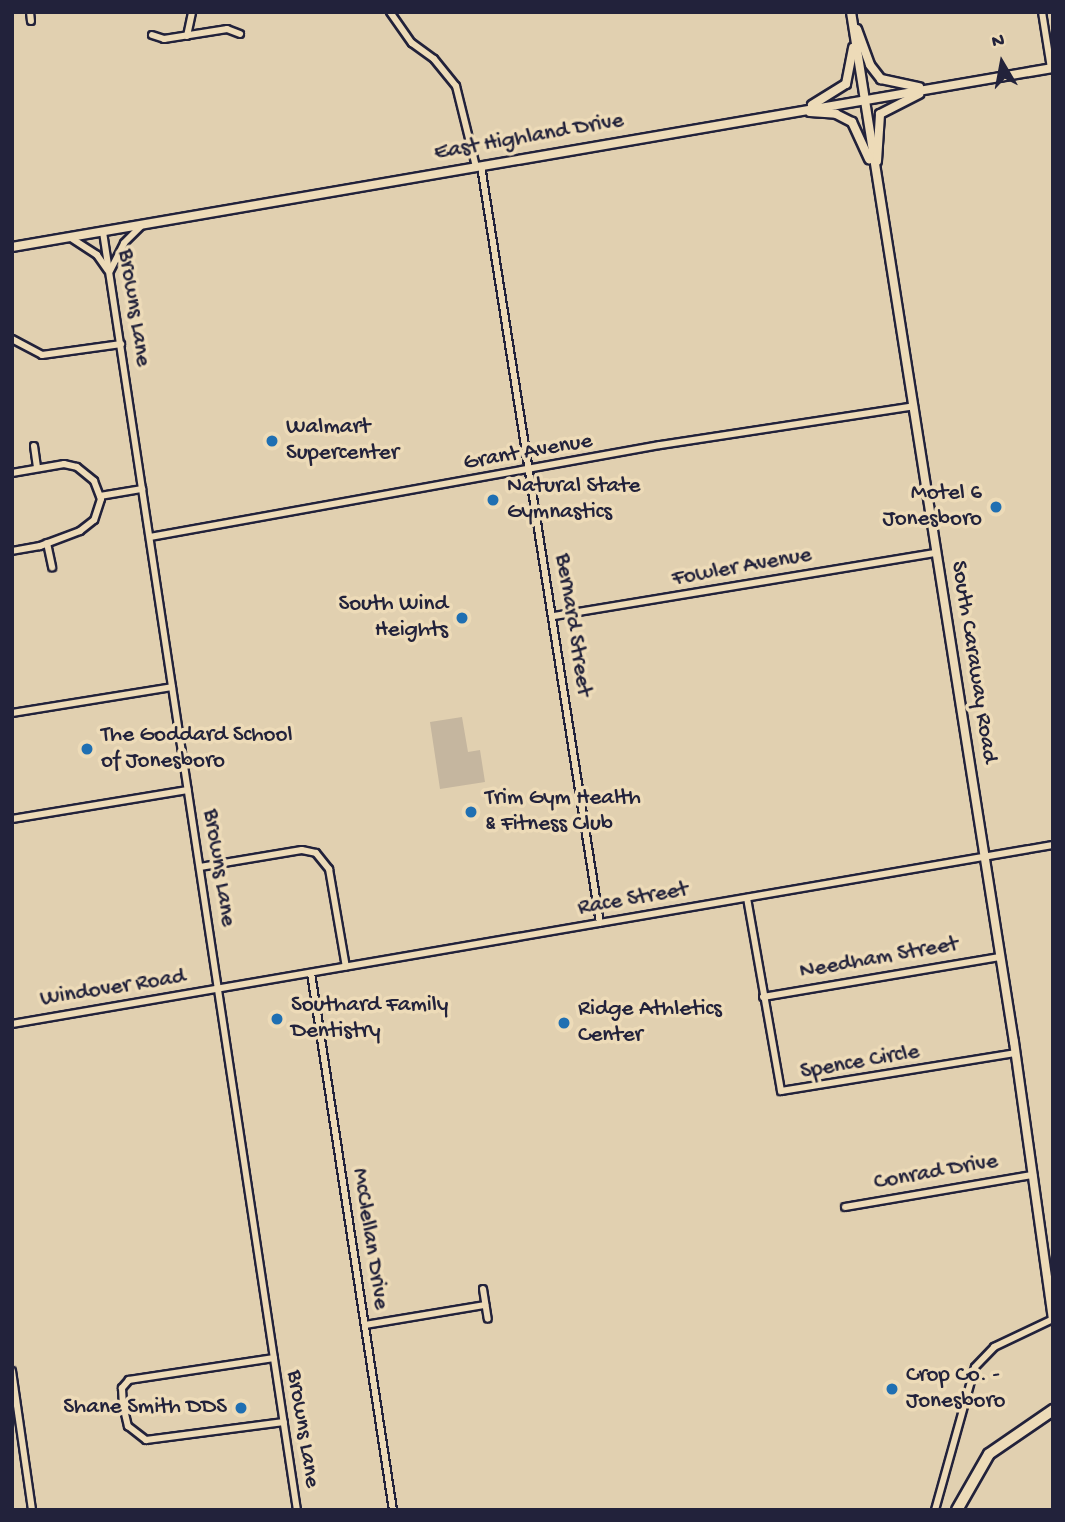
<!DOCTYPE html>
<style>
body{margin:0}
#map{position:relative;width:1065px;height:1522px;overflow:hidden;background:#e1d0b0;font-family:"Gochi Hand",sans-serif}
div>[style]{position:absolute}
.green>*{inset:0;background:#c5b69f}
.roads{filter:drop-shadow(2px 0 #22223b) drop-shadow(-2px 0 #22223b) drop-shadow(0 2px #22223b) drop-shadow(0 -2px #22223b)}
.minor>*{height:6px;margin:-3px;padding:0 3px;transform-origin:3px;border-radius:3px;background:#eddbb8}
.major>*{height:8px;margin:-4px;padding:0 4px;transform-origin:4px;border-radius:4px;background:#eddbb8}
.highway>*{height:10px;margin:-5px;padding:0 5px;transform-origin:5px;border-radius:5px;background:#eddbb8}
.dots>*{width:19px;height:19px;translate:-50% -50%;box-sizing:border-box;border:4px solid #eddbb8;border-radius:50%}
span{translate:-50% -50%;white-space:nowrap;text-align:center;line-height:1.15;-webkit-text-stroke:7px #eddbb8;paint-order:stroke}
.street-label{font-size:23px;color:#22223b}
.poi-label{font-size:23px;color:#22223b}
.left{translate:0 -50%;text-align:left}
.right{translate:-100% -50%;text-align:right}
.frame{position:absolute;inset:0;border:14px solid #22223b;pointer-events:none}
.north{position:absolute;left:967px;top:28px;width:70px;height:70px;-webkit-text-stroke:5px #eddbb8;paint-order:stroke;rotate:350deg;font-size:19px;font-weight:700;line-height:28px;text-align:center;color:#22223b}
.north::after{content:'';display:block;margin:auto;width:24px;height:32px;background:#22223b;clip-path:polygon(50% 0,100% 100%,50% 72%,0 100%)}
</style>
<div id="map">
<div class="green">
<i style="clip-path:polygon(462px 717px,468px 752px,480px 750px,485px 782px,440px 789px,430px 722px)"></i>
</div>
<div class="roads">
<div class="minor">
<i style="left:30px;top:12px;width:9px;rotate:84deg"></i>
<i style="left:390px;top:12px;width:38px;rotate:55deg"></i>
<i style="left:412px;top:43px;width:27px;rotate:36deg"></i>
<i style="left:434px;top:59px;width:35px;rotate:51deg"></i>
<i style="left:456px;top:86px;width:83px;rotate:76.1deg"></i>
<i style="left:1042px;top:12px;width:57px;rotate:80.9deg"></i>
<i style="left:152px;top:35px;width:13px;rotate:18deg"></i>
<i style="left:164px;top:39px;width:64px;rotate:-9deg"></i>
<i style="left:227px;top:29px;width:14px;rotate:21deg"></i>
<i style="left:187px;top:36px;width:25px;rotate:-78deg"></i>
<i style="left:481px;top:166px;width:766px;rotate:81.07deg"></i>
<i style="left:103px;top:232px;width:1293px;rotate:81.37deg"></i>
<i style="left:71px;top:238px;width:31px;rotate:33deg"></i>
<i style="left:97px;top:255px;width:19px;rotate:55deg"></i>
<i style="left:110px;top:271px;width:31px;rotate:-63deg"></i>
<i style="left:124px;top:243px;width:24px;rotate:-45deg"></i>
<i style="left:12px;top:339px;width:34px;rotate:28deg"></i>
<i style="left:42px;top:355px;width:80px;rotate:-7.9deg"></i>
<i style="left:34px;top:446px;width:22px;rotate:82deg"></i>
<i style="left:12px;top:473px;width:53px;rotate:-9.8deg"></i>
<i style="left:64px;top:464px;width:13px;rotate:13deg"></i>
<i style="left:77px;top:467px;width:22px;rotate:39deg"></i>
<i style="left:94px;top:481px;width:19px;rotate:69deg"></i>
<i style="left:101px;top:499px;width:22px;rotate:108deg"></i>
<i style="left:94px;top:520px;width:18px;rotate:142deg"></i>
<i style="left:80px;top:531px;width:43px;rotate:159.4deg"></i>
<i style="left:40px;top:546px;width:28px;rotate:170deg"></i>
<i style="left:100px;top:496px;width:43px;rotate:-9.5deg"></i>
<i style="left:150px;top:537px;width:518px;rotate:-10.23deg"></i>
<i style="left:660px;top:445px;width:257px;rotate:-8.7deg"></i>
<i style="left:47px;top:543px;width:25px;rotate:78deg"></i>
<i style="left:554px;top:616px;width:386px;rotate:-9.4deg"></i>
<i style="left:12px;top:713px;width:162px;rotate:-9.2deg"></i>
<i style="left:12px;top:819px;width:178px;rotate:-9.4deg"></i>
<i style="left:200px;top:867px;width:103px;rotate:-9.5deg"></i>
<i style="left:302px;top:850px;width:14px;rotate:12deg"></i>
<i style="left:316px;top:853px;width:21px;rotate:51deg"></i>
<i style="left:329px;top:869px;width:99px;rotate:80.2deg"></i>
<i style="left:747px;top:898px;width:196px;rotate:80deg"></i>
<i style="left:781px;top:1091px;width:237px;rotate:-9.2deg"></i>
<i style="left:311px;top:973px;width:543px;rotate:81.32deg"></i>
<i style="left:763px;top:997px;width:240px;rotate:-9.6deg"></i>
<i style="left:12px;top:1024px;width:1056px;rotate:-9.76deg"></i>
<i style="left:845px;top:1207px;width:191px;rotate:-9.7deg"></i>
<i style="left:483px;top:1289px;width:30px;rotate:81deg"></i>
<i style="left:365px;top:1325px;width:122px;rotate:-9.5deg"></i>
<i style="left:274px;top:1358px;width:147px;rotate:171.4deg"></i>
<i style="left:129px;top:1380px;width:11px;rotate:131deg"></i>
<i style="left:122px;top:1388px;width:17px;rotate:87deg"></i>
<i style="left:123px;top:1405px;width:22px;rotate:77deg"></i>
<i style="left:128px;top:1426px;width:23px;rotate:38deg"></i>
<i style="left:146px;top:1440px;width:139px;rotate:-7.4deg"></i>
<i style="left:12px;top:1371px;width:140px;rotate:81.8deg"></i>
<i style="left:935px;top:1510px;width:148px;rotate:-74.4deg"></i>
<i style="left:975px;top:1367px;width:28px;rotate:-46deg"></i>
<i style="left:994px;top:1347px;width:65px;rotate:-25.4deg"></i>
</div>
<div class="major">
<i style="left:851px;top:12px;width:1043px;rotate:81.01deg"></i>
<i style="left:1014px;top:1042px;width:279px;rotate:82deg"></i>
<i style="left:857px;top:29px;width:38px;rotate:70deg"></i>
<i style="left:870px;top:65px;width:18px;rotate:52deg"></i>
<i style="left:881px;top:79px;width:39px;rotate:12deg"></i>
<i style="left:812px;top:105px;width:40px;rotate:-32deg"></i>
<i style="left:846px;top:84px;width:37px;rotate:-79deg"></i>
<i style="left:810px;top:112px;width:26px;rotate:4deg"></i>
<i style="left:836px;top:114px;width:18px;rotate:27deg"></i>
<i style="left:852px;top:122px;width:41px;rotate:65.3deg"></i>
<i style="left:877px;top:161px;width:47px;rotate:-86.3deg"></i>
<i style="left:880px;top:114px;width:44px;rotate:-27.1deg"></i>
<i style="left:12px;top:247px;width:1056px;rotate:-9.76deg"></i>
</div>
<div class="highway">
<i style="left:957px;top:1510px;width:64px;rotate:-60.3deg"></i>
<i style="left:989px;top:1454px;width:78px;rotate:-34.5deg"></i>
</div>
</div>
<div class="dots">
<i style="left:272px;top:441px;background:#1f6fb2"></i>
<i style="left:493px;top:500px;background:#1f6fb2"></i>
<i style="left:996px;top:507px;background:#1f6fb2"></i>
<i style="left:462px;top:618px;background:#1f6fb2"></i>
<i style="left:87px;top:749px;background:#1f6fb2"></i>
<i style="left:471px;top:812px;background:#1f6fb2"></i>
<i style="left:277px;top:1019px;background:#1f6fb2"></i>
<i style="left:564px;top:1023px;background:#1f6fb2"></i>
<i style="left:892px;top:1389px;background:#1f6fb2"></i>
<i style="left:241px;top:1408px;background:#1f6fb2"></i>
</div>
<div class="street-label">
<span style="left:529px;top:138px;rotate:-10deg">East Highland Drive</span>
<span style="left:133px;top:308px;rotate:81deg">Browns Lane</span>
<span style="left:528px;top:453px;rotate:-10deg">Grant Avenue</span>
<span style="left:742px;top:568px;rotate:-10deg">Fowler Avenue</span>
<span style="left:572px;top:625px;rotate:81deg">Bernard Street</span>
<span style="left:973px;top:662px;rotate:81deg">South Caraway Road</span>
<span style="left:218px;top:868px;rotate:81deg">Browns Lane</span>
<span style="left:633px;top:900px;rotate:-10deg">Race Street</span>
<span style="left:879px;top:959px;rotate:-10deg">Needham Street</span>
<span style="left:113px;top:989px;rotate:-9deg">Windover Road</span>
<span style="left:860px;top:1063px;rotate:-10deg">Spence Circle</span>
<span style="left:936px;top:1173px;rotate:-10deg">Conrad Drive</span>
<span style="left:369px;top:1239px;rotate:81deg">McClellan Drive</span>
<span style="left:302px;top:1429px;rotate:81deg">Browns Lane</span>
</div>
<div class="poi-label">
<span class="left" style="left:286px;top:441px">Walmart<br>Supercenter</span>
<span class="left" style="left:507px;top:500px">Natural State<br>Gymnastics</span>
<span class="right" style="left:982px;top:507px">Motel 6<br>Jonesboro</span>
<span class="right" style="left:448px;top:618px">South Wind<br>Heights</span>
<span class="left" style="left:101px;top:749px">The Goddard School<br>of Jonesboro</span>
<span class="left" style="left:485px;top:812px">Trim Gym Health<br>&amp; Fitness Club</span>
<span class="left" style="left:291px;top:1019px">Southard Family<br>Dentistry</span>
<span class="left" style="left:578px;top:1023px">Ridge Athletics<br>Center</span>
<span class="left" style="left:906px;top:1389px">Crop Co. -<br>Jonesboro</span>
<span class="right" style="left:227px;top:1408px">Shane Smith DDS</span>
</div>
<div class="frame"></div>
<div class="north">N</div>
</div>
